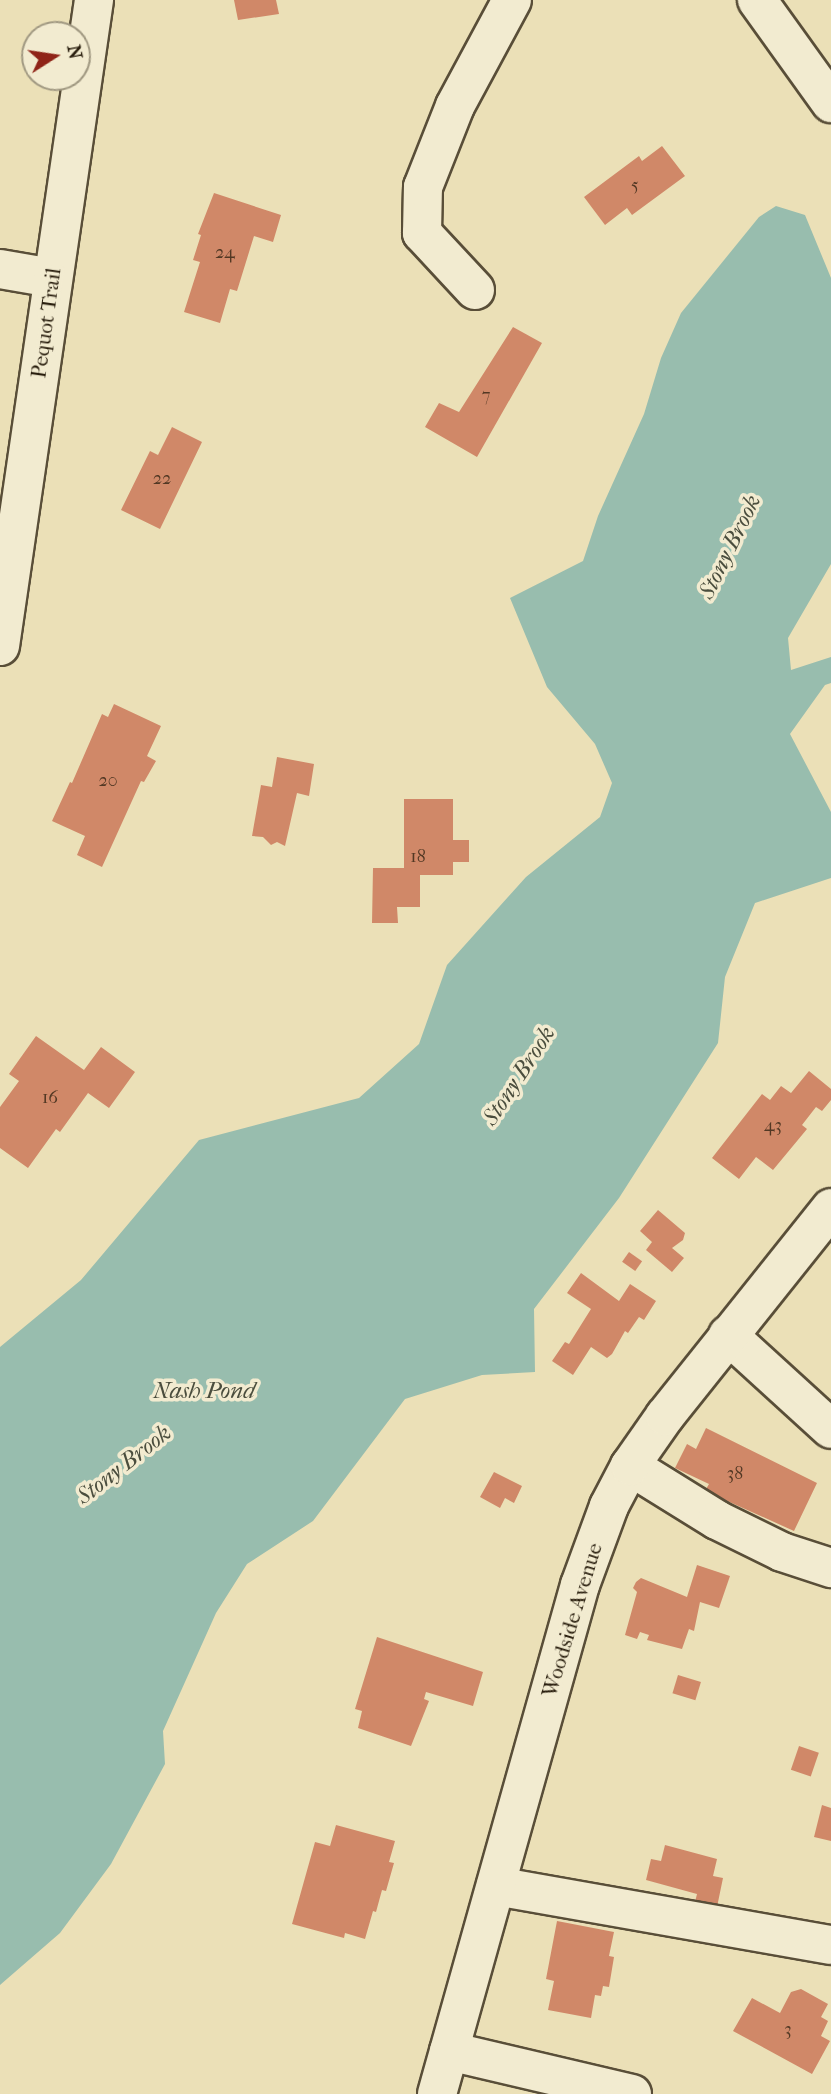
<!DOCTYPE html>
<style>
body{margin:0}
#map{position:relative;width:831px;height:2094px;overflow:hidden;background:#ebe0b7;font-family:"IM FELL French Canon",serif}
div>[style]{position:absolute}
.water>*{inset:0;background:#98bdae}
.building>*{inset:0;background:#d08868;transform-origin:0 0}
.roads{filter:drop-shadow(2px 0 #594e38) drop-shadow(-2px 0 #594e38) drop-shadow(0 2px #594e38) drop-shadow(0 -2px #594e38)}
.minor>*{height:38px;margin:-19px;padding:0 19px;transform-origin:19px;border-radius:19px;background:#f2ebd0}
span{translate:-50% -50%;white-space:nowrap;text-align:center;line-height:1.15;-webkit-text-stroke:7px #f2ebd0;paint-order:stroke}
.number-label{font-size:18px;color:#523824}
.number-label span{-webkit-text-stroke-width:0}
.street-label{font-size:21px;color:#281d0d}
.water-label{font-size:23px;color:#4a4d3d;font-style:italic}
.north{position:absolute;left:21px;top:21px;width:70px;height:70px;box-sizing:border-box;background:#f2ebd0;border:2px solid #a19982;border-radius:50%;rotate:78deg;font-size:19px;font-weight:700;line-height:28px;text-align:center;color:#281d0d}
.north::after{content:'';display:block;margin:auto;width:24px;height:32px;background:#8f2418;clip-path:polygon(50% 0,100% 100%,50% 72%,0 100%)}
</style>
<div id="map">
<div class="water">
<i style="clip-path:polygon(776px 206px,805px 215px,831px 278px,831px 564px,788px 638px,791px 670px,831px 657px,831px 683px,825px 685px,790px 734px,831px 812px,831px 878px,755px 903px,725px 977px,718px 1043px,619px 1198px,534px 1309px,535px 1372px,482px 1375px,405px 1399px,313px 1521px,247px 1564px,216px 1613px,163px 1731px,165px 1764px,111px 1864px,60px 1933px,0 1985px,0 1347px,81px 1280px,199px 1140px,359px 1098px,419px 1044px,447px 965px,526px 877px,600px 817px,612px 783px,595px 744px,547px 687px,510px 598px,583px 561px,598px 516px,644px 414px,661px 358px,681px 313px,759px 217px)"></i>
</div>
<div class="building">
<i style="clip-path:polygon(234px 0,276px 0,279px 14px,238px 20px)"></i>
<i style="clip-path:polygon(662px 146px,685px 176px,632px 215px,627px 208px,605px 225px,584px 197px,639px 156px,642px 161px)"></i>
<i style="clip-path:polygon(214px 193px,281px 215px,273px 242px,254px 236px,237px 291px,230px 289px,220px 323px,184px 312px,200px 262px,193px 260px,201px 235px,198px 234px)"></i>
<i style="clip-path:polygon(513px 327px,542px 343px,477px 457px,425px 427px,439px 403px,459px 412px)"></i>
<i style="clip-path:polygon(172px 427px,202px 442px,160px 529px,121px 510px,150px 451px,158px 455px)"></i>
<i style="clip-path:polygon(114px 704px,161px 726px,147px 756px,156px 761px,144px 782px,141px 781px,102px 867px,77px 855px,85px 836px,52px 821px,70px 782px,72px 783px,102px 714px,108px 717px)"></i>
<i style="clip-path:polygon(277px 757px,314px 764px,309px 796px,297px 793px,285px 846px,277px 842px,271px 845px,263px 837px,252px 836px,261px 785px,272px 787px)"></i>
<i style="clip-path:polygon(404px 799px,453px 799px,453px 840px,469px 840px,469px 862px,453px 862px,453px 875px,420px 875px,420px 907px,397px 907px,398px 923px,372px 923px,373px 868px,404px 868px)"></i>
<i style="clip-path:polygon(36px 1036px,84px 1070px,101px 1047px,135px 1072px,109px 1108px,88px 1093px,60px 1132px,56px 1129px,28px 1168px,0 1148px,0 1107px,19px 1081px,9px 1074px)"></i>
<i style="clip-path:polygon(809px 1071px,831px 1089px,831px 1100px,822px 1111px,816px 1107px,802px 1125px,807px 1129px,773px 1170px,756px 1157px,739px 1179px,712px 1158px,762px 1094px,770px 1100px,781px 1086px,791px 1093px)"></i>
<i style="clip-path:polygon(658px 1210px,685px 1233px,683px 1240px,672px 1248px,684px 1258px,672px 1272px,646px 1250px,652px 1242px,640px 1231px)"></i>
<i style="left:629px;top:1252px;width:16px;height:12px;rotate:35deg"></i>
<i style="clip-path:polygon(581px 1273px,619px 1301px,630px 1284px,656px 1301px,644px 1320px,639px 1317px,628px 1333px,625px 1331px,612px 1354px,607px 1358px,591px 1347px,573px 1375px,552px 1361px,565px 1342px,569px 1344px,591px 1309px,567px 1293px)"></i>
<i style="clip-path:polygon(706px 1428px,817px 1483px,794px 1531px,705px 1491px,709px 1484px,675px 1468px,687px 1444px,696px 1449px)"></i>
<i style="clip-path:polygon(494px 1472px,522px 1486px,514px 1503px,505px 1498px,500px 1508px,480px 1497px)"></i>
<i style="clip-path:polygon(697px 1565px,730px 1576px,719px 1608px,700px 1602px,694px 1631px,689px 1629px,682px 1649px,647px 1640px,649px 1635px,640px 1632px,637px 1639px,625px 1635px,637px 1592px,633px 1588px,636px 1582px,641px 1578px,687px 1597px)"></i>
<i style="clip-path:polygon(377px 1637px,483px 1672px,473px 1706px,426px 1692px,424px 1699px,429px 1701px,411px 1746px,358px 1728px,362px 1711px,355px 1709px)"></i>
<i style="left:678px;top:1675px;width:24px;height:19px;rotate:17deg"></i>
<i style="left:799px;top:1746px;width:21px;height:25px;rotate:19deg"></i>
<i style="clip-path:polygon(822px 1805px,831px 1808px,831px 1841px,814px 1837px)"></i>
<i style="clip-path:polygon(336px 1825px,395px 1841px,389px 1862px,394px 1863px,386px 1891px,382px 1890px,376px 1912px,373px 1911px,365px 1939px,345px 1933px,344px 1938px,292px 1924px,315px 1842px,330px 1846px)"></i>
<i style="clip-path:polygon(665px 1845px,717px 1859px,713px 1876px,723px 1878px,717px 1907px,695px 1902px,697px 1894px,646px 1880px,651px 1859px,661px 1861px)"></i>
<i style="clip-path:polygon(557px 1921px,614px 1932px,609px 1956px,614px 1957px,609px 1987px,603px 1986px,601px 1996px,595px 1995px,591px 2018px,548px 2010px,554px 1981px,546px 1979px)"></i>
<i style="clip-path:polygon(801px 1989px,828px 2004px,821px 2017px,828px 2021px,821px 2036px,830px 2041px,812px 2074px,733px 2031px,752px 1998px,780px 2013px,791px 1992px)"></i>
</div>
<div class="roads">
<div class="minor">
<i style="left:757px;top:0;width:127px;rotate:54.3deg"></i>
<i style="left:0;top:269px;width:53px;rotate:9.8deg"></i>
<i style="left:475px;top:290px;width:78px;rotate:-132.9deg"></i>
<i style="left:422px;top:233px;width:46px;rotate:-88.8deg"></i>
<i style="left:423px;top:187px;width:87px;rotate:-68.4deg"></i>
<i style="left:455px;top:106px;width:120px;rotate:-61.7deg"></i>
<i style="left:0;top:646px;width:653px;rotate:-81.72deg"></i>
<i style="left:728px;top:1335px;width:139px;rotate:42.4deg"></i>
<i style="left:630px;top:1466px;width:102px;rotate:31.8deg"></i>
<i style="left:717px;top:1520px;width:72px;rotate:26.2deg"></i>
<i style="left:782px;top:1552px;width:52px;rotate:18.1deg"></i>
<i style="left:496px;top:1886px;width:340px;rotate:10deg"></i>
<i style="left:449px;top:2051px;width:188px;rotate:13.2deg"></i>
<i style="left:437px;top:2094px;width:529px;rotate:-74.31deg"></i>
<i style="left:580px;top:1585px;width:84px;rotate:-69.8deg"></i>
<i style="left:609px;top:1506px;width:45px;rotate:-62.3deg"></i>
<i style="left:630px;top:1466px;width:61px;rotate:-55deg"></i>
<i style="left:665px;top:1416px;width:266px;rotate:-51.4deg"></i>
</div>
</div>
<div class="number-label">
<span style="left:635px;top:186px">5</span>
<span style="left:225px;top:253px">24</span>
<span style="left:486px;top:396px">7</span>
<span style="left:162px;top:479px">22</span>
<span style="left:108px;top:781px">20</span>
<span style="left:418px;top:857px">18</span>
<span style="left:50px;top:1098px">16</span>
<span style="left:773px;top:1126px">43</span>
<span style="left:735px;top:1474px">38</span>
<span style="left:788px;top:2030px">3</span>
</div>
<div class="street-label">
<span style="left:46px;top:323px;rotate:-82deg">Pequot Trail</span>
<span style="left:572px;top:1620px;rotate:-73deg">Woodside Avenue</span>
</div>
<div class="water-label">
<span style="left:730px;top:547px;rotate:-64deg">Stony Brook</span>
<span style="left:519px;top:1076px;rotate:-57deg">Stony Brook</span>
<span style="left:204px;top:1391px">Nash Pond</span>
<span style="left:124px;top:1465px;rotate:-38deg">Stony Brook</span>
</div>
<div class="north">N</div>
</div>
